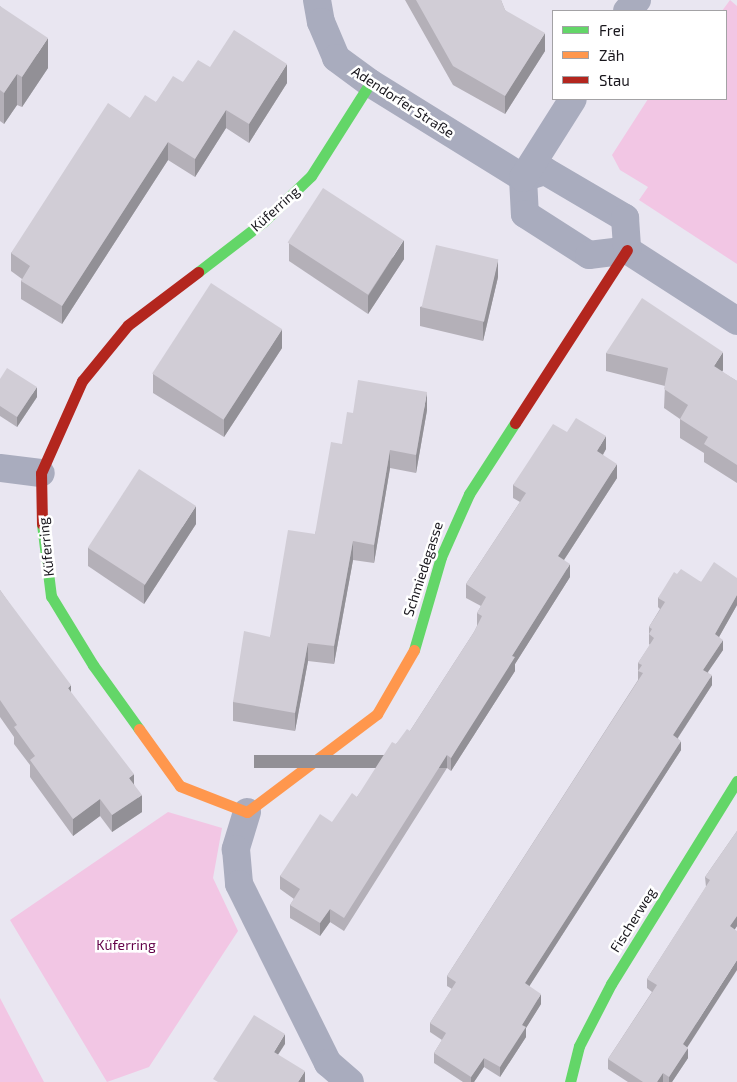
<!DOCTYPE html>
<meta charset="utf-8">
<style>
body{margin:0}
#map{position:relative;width:737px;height:1082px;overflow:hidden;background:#e9e6f1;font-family:"Exo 2",sans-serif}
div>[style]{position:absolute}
.green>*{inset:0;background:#f2c6e4}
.street>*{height:28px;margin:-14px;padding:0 14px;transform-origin:14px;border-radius:14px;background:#a9acbe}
.fast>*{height:11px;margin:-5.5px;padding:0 5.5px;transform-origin:5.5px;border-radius:5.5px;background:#63d668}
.slow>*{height:11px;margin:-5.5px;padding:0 5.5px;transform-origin:5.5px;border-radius:5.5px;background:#ff974d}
.jam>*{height:11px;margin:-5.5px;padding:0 5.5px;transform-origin:5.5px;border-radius:5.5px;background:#b3261e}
.wall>*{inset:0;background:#b4b0b8}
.shaded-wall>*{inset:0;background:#929096;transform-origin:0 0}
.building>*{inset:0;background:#d1cdd6;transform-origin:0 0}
span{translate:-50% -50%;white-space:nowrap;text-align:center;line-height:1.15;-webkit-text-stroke:5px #fff;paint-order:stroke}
.street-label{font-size:14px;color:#19171d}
.park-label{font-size:14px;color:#620048}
.legend{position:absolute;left:552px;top:10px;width:175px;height:90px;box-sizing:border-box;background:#fff;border:1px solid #a3a2a5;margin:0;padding:6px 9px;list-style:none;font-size:15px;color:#19171d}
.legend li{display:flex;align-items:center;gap:10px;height:25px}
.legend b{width:25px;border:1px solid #a3a2a5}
</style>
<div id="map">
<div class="green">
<i style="clip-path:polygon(730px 0,737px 6px,737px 264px,639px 200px,648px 187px,620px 170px,612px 155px,648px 99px,726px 99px,726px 11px,722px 11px)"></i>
<i style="clip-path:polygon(168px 812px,222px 828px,213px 878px,238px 931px,149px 1067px,107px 1082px,10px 920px)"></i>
<i style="clip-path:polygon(0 998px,44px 1082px,0 1082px)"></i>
</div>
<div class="street">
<i style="left:317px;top:0;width:22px;rotate:80deg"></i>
<i style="left:321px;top:22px;width:39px;rotate:67deg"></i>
<i style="left:336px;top:58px;width:42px;rotate:36.3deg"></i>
<i style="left:370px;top:83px;width:180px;rotate:31.8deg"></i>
<i style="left:627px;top:11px;width:15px;rotate:-48deg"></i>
<i style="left:523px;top:178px;width:36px;rotate:87deg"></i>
<i style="left:525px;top:214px;width:76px;rotate:32.6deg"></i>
<i style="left:589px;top:255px;width:38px;rotate:-7deg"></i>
<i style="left:627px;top:250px;width:131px;rotate:32.8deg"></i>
<i style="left:523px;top:178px;width:23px;rotate:-18deg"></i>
<i style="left:545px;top:171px;width:93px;rotate:30.4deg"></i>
<i style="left:625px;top:218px;width:32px;rotate:86deg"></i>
<i style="left:523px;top:178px;width:93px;rotate:-57.7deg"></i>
<i style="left:0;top:468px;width:41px;rotate:7deg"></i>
<i style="left:247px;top:812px;width:39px;rotate:107deg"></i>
<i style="left:236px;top:849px;width:35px;rotate:85deg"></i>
<i style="left:239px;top:884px;width:200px;rotate:63.6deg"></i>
<i style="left:328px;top:1063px;width:29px;rotate:41deg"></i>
</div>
<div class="fast">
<i style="left:198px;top:272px;width:82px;rotate:-37.6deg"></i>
<i style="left:263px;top:222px;width:66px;rotate:-43.8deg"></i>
<i style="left:311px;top:176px;width:110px;rotate:-57.6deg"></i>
<i style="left:42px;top:524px;width:73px;rotate:82.9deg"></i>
<i style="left:51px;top:596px;width:81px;rotate:58.7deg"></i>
<i style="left:93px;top:665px;width:79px;rotate:54.3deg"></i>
<i style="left:414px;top:650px;width:97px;rotate:-73.8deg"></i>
<i style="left:441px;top:557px;width:69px;rotate:-66deg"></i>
<i style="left:469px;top:494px;width:85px;rotate:-57.1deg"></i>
<i style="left:570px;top:1082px;width:37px;rotate:-76deg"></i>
<i style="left:579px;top:1046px;width:70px;rotate:-62.7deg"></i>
<i style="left:611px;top:984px;width:239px;rotate:-58.2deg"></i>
</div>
<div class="slow">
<i style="left:139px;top:729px;width:70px;rotate:54.3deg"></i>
<i style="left:180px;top:786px;width:72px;rotate:21.2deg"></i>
<i style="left:247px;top:812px;width:163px;rotate:-37deg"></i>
<i style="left:377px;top:714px;width:74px;rotate:-60deg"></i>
</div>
<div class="jam">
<i style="left:515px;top:423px;width:206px;rotate:-57.1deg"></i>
<i style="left:42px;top:524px;width:51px;rotate:-91.1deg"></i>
<i style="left:41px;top:473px;width:101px;rotate:-66deg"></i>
<i style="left:82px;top:381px;width:72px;rotate:-50.6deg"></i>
<i style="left:128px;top:325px;width:88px;rotate:-37.1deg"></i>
</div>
<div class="wall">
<i style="clip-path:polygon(405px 0,501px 0,505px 10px,545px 51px,505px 114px,453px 85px)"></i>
<i style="clip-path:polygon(0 6px,48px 68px,22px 107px,17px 105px,4px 124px,0 121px)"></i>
<i style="clip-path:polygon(210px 67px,287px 83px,249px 143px,226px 128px,195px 177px,168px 160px,62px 324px,21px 299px,21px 281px,22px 279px,11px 271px,11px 253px,130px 118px,156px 102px,183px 82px)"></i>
<i style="clip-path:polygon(289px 243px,404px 259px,368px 314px,289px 261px)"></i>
<i style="clip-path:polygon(498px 277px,483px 341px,420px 326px,420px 307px)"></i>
<i style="clip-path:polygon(282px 348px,224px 437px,153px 393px,153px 374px)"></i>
<i style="clip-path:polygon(606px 353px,723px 370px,722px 372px,737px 381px,737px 483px,704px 462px,704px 453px,680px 438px,680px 419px,664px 408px,665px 386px,606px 371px)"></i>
<i style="clip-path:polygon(0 379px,37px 397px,17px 427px,0 416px)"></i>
<i style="clip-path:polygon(427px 410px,416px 473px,390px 468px,374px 563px,353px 560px,334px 664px,308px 661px,295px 731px,233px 721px,233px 702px,270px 637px,315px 534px,353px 413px)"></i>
<i style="clip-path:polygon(567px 432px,606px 449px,603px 455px,617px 478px,564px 560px,570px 577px,515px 664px,515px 671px,451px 771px,447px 768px,344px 931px,330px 922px,320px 936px,290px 918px,290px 905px,294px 899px,280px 889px,280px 876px,357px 797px,396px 744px,410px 731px,474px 632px,477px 626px,477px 613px,481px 606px,466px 598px,466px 584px,520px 502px,513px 498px,513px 485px)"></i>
<i style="clip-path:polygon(196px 524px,144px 604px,88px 566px,88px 548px)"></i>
<i style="clip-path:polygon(677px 574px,701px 582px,737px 578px,737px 605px,719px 637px,723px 650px,708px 672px,712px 685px,678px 738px,681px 750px,529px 986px,541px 1004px,526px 1028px,526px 1037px,500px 1077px,484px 1067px,474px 1082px,463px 1082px,434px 1063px,434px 1053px,442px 1040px,430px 1032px,430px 1023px,452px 989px,447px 986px,447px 976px,638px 680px,638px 663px,650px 645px,649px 644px,649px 627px,660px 609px,658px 607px,658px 598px)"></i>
<i style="clip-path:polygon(0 590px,134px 784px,142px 812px,112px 832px,100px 816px,73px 836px,30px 777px,30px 765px,14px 744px,14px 737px,0 717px)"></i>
<i style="clip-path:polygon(737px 831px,737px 926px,735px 929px,687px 1047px,688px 1058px,672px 1082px,628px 1082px,608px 1069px,608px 1059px,652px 992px,647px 988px,647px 979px,706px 887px,705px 877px)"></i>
</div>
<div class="shaded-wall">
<i style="clip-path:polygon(545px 33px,545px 51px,505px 114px,505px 96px)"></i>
<i style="clip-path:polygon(48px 38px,48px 68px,22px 107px,22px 77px)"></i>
<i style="clip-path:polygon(287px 64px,287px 83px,249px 143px,249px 124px)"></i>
<i style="clip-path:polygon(17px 74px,17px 105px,4px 124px,4px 93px)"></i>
<i style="clip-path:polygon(226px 110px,226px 128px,195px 177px,195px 159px)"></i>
<i style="clip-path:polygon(168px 142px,168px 160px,62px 324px,62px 306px)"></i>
<i style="clip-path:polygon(404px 240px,404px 259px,368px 314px,368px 296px)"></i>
<i style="clip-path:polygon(498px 259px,498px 277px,483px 341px,483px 323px)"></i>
<i style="clip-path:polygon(282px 329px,282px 348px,224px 437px,224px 419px)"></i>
<i style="clip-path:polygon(723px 352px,723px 370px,714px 385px,714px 366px)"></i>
<i style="clip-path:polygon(37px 387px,37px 397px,17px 427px,17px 417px)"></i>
<i style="clip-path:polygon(427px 392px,427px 410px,416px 473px,416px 455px)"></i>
<i style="clip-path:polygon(606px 436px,606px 449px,597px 464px,597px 451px)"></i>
<i style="clip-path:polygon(390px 450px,390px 468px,374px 563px,374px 545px)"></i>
<i style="clip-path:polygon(617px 464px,617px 478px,558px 569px,558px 556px)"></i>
<i style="clip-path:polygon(196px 506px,196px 524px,144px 604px,144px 586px)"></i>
<i style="clip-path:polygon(353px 541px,353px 560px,334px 664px,334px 646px)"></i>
<i style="clip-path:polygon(570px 564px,570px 577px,515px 664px,515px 671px,451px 771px,451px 758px,512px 656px)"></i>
<i style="clip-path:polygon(737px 595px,737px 605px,715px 644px,715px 634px)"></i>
<i style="clip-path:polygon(723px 640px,723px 650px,703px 679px,703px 670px)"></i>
<i style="clip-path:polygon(308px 643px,308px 661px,295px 731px,295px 713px)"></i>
<i style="clip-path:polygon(712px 675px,712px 685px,673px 745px,673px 735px)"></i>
<i style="clip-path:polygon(71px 685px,71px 702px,68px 688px)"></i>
<i style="clip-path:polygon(681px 741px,681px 750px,525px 993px,525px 983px)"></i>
<i style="left:447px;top:755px;width:13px;height:193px;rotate:90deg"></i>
<i style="clip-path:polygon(134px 774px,134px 791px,129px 778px)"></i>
<i style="clip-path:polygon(142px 795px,142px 812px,112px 832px,112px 815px)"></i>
<i style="clip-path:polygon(100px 799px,100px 816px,73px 836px,73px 819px)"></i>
<i style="clip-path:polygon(330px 909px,330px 922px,320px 936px,320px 923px)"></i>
<i style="clip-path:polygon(737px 916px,737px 926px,730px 936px,730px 926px)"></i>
<i style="clip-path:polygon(737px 960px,737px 970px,683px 1054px,683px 1044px)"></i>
<i style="clip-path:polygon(541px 994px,541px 1004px,526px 1028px,526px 1037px,500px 1077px,500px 1067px,522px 1025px)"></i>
<i style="clip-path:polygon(285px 1034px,285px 1044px,274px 1061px,274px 1052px)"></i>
<i style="clip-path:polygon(688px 1048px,688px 1058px,672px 1082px,669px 1082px,669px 1077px)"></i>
<i style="clip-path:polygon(484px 1058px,484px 1067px,474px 1082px,471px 1082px,471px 1077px)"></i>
<i style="clip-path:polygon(305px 1071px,305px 1082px,298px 1082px)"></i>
<i style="clip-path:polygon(663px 1073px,663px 1082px,657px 1082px)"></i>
</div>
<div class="building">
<i style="clip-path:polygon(416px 0,501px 0,505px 10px,545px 33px,505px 96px,453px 66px)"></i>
<i style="clip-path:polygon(0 6px,48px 38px,22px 77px,17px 74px,4px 93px,0 90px)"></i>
<i style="clip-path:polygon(234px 30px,287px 64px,249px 124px,226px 110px,195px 159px,168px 142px,62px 306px,21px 281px,30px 266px,11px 253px,108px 103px,130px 118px,145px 95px,156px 102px,173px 76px,183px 82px,198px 60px,210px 67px)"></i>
<i style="left:323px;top:188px;width:96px;height:65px;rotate:33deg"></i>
<i style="left:436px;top:245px;width:64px;height:64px;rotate:13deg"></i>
<i style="left:211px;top:283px;width:85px;height:108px;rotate:33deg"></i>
<i style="clip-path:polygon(642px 298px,723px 352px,714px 366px,737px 381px,737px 465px,704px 444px,708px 437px,680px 419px,688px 405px,664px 389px,668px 368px,606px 353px)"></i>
<i style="clip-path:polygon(7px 368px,37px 387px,17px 417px,0 406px,0 379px)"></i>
<i style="clip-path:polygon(358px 380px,427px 392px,416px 455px,390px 450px,374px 545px,353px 541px,334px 646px,308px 643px,295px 713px,233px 702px,244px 631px,270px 637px,288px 530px,315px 534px,331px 442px,342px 444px,347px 412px,353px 413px)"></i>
<i style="clip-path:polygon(576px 418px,606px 436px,597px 451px,617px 464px,558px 556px,570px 564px,512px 656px,515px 657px,451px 758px,447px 755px,344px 918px,330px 909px,320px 923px,290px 905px,300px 889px,280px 876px,320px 814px,332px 822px,352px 793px,357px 797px,392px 742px,396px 744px,407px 729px,410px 731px,474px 632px,482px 616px,477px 613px,486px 597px,466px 584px,526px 493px,513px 485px,553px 424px,567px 432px)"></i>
<i style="left:139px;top:469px;width:68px;height:94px;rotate:33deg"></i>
<i style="clip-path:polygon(714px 562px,737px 578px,737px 595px,715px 634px,723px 640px,703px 670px,712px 675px,673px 735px,681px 741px,525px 983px,541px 994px,522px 1025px,526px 1027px,500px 1067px,484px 1058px,471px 1077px,434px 1053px,446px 1033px,430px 1023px,456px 982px,447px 976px,643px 673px,638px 671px,642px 665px,638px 663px,654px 638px,649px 634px,652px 629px,649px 627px,665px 602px,658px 598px,674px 572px,677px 574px,681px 569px,701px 582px)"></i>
<i style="clip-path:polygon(0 590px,71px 685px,68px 688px,134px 774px,129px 778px,142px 795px,112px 815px,100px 799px,73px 819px,30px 760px,35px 756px,14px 727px,17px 725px,0 700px)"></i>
<i style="clip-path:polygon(737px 831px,737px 916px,730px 926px,737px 931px,737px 960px,683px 1044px,688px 1048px,669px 1077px,663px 1073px,657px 1082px,643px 1082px,608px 1059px,657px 985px,647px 979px,710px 880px,705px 877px)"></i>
<i style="clip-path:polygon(254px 1015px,285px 1034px,274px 1052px,305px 1071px,298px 1082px,218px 1082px,213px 1079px)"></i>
</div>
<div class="street-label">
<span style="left:403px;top:102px;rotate:33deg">Adendorfer Straße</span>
<span style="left:275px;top:209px;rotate:-42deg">Küferring</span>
<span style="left:46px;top:547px;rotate:-96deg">Küferring</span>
<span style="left:423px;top:569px;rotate:-72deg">Schmiedegasse</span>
<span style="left:633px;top:920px;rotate:-58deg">Fischerweg</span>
</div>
<div class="park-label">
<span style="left:126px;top:945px">Küferring</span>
</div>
<ul class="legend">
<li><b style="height:6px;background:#63d668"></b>Frei</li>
<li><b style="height:6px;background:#ff974d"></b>Zäh</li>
<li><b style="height:6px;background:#b3261e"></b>Stau</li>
</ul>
</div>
